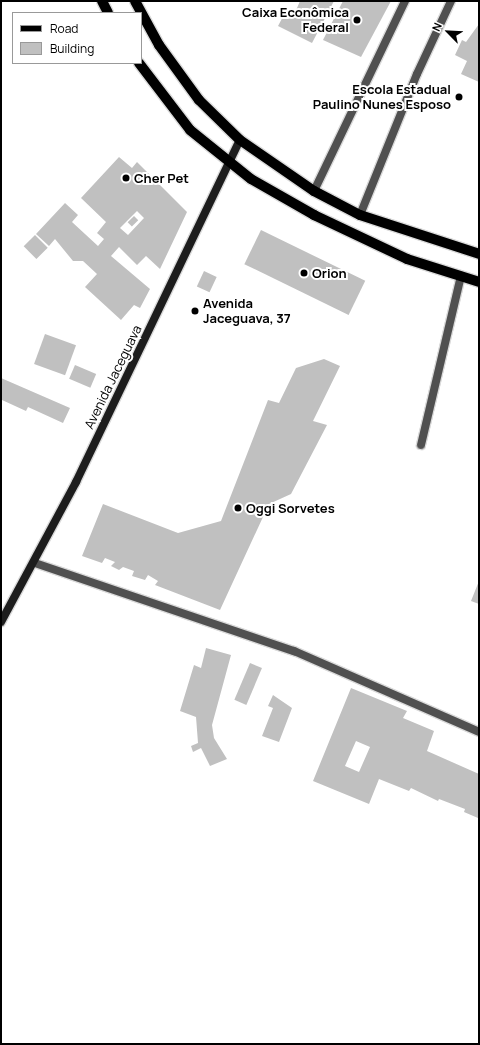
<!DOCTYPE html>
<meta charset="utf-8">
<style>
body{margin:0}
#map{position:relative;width:480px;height:1045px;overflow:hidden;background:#fff;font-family:Manrope,sans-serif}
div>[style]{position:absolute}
.building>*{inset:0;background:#c0c0c0;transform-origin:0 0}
.roads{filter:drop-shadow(1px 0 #dbdbdb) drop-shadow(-1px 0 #dbdbdb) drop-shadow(0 1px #dbdbdb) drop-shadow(0 -1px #dbdbdb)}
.service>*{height:8px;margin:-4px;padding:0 4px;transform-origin:4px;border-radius:4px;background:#505050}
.minor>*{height:8px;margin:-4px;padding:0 4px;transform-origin:4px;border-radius:4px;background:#505050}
.secondary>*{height:8px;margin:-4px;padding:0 4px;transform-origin:4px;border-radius:4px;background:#1d1d1d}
.primary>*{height:10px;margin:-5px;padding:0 5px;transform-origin:5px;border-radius:5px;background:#000}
.dots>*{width:11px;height:11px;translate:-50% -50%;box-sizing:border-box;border:2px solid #fff;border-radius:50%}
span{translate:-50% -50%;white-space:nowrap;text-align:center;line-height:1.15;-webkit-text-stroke:4px #fff;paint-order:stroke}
.poi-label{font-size:13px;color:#000;font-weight:700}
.right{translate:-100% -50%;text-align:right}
.left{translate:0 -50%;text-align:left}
.street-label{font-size:13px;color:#000}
.frame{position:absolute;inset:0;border:2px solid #000;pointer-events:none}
.legend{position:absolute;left:12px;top:12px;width:130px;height:52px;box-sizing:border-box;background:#fff;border:1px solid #999;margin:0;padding:5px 7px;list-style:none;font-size:12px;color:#000}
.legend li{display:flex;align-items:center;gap:8px;height:20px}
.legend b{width:20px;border:1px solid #999}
.north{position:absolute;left:428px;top:12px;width:40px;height:40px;-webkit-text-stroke:3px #fff;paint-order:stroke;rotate:294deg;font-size:11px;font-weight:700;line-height:16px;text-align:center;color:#000}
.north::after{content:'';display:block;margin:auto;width:14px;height:18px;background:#000;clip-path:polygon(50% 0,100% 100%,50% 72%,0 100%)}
</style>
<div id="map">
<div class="building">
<i style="clip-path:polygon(300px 1px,334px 1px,312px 43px,278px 26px,286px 11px,294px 15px)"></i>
<i style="clip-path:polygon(343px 1px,391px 1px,361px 57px,323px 40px)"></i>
<i style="clip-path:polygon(479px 24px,479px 82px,461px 74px,467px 61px,455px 55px,462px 40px,466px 42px)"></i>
<i style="clip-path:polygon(evenodd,119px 157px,132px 168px,137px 162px,187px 212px,160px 269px,146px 256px,137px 265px,119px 247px,111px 256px,150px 289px,140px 308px,134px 305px,121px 320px,85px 287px,97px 274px,83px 261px,73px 261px,55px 239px,49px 246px,36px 234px,65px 203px,78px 215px,72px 222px,98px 246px,104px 239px,97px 233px,106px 222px,81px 198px,119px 157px,137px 211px,144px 218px,128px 235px,120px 228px,137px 211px)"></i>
<i style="left:134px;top:216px;width:6px;height:9px;rotate:45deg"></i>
<i style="left:261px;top:230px;width:116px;height:38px;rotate:26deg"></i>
<i style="left:35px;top:235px;width:18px;height:16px;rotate:45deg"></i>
<i style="left:204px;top:271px;width:14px;height:17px;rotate:25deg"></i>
<i style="left:45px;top:334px;width:33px;height:32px;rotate:20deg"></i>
<i style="clip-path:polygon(324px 359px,340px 366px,313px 421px,327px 425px,291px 494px,269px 504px,220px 610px,155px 585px,158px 581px,148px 575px,145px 580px,132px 576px,134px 571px,123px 567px,119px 570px,111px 566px,115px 562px,105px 558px,102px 563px,82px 556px,103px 504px,178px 533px,221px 521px,268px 400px,279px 403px,296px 368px)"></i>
<i style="left:75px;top:365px;width:23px;height:15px;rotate:23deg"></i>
<i style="clip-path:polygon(1px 378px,70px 408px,63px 423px,28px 407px,26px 411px,2px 400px,1px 403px)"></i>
<i style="clip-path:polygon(479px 581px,479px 604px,471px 601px)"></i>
<i style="clip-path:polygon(206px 648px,231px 655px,212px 725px,214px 738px,227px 759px,210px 766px,201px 748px,193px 752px,191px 746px,198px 743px,196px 717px,180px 711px,194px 665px,201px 668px)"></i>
<i style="left:250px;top:663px;width:13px;height:40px;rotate:23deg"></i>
<i style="clip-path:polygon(evenodd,351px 688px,407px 711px,403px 718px,434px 731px,427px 751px,479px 774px,478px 818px,464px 812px,465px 809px,439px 799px,438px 801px,411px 788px,409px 791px,379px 779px,369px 804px,313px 781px,351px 688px,356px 741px,370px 747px,359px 772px,345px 766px,356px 741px)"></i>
<i style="clip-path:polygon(273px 695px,292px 708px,279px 742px,262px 736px,273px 708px,268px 706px)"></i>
</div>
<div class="roads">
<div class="service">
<i style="left:314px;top:191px;width:211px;rotate:-64.4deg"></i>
<i style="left:360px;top:215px;width:152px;rotate:-68deg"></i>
<i style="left:417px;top:74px;width:81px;rotate:-65deg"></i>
<i style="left:421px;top:445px;width:174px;rotate:-76.7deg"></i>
</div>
<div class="minor">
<i style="left:35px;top:563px;width:274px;rotate:18.8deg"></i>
<i style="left:294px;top:651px;width:202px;rotate:23.6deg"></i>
</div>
<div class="secondary">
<i style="left:1px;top:622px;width:159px;rotate:-61.8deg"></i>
<i style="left:76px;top:482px;width:379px;rotate:-64.4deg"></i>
</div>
<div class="primary">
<i style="left:102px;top:1px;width:13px;rotate:63deg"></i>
<i style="left:135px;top:1px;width:50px;rotate:61.4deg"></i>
<i style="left:159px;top:45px;width:68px;rotate:54deg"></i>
<i style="left:199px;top:100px;width:57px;rotate:44.3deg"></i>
<i style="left:240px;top:140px;width:90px;rotate:34.6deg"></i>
<i style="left:314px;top:191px;width:52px;rotate:27.6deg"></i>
<i style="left:360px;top:215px;width:125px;rotate:18.1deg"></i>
<i style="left:139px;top:63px;width:84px;rotate:52.7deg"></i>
<i style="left:190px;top:130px;width:78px;rotate:38.8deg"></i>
<i style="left:251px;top:179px;width:73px;rotate:29.7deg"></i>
<i style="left:314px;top:215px;width:103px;rotate:25.3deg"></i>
<i style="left:407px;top:259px;width:76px;rotate:17.7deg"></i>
</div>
</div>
<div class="dots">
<i style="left:357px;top:20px;background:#000"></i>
<i style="left:459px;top:97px;background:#000"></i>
<i style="left:126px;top:178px;background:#000"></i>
<i style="left:304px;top:273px;background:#000"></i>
<i style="left:195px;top:311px;background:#000"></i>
<i style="left:238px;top:508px;background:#000"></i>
</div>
<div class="poi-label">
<span class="right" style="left:349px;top:20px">Caixa Econômica<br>Federal</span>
<span class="right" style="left:451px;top:97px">Escola Estadual<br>Paulino Nunes Esposo</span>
<span class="left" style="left:134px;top:178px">Cher Pet</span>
<span class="left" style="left:312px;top:273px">Orion</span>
<span class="left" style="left:203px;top:311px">Avenida<br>Jaceguava, 37</span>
<span class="left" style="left:246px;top:508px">Oggi Sorvetes</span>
</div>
<div class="street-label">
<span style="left:113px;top:377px;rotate:-64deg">Avenida Jaceguava</span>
</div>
<div class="frame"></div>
<ul class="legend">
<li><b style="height:5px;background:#000"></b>Road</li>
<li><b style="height:11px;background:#c0c0c0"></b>Building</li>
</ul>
<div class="north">N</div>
</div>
